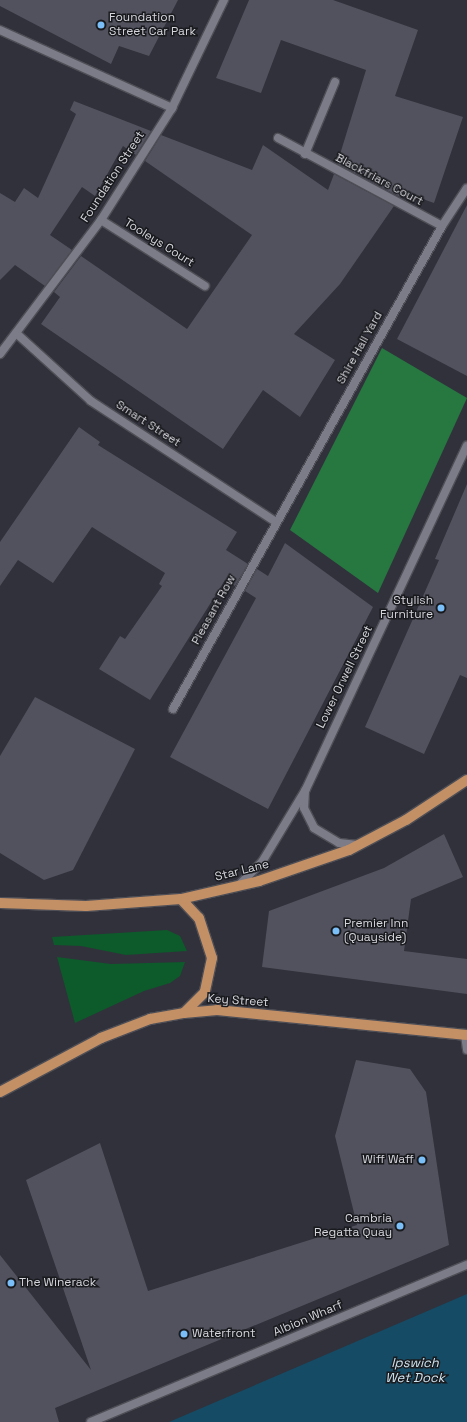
<!DOCTYPE html>
<style>
body{margin:0}
#map{position:relative;width:467px;height:1422px;overflow:hidden;background:#31313b;font-family:"Space Grotesk",sans-serif}
div>[style]{position:absolute}
.green>*{inset:0;background:#0d5a2b}
.forest>*{inset:0;background:#277741}
.water>*{inset:0;background:#154b64}
.building>*{inset:0;background:#51525d}
.roads{filter:drop-shadow(1px 0 #4e4e56) drop-shadow(-1px 0 #4e4e56) drop-shadow(0 1px #4e4e56) drop-shadow(0 -1px #4e4e56)}
.service>*{height:8px;margin:-4px;padding:0 4px;transform-origin:4px;border-radius:4px;background:#7b7c87}
.pedestrian>*{height:8px;margin:-4px;padding:0 4px;transform-origin:4px;border-radius:4px;background:#7b7c87}
.minor>*{height:8px;margin:-4px;padding:0 4px;transform-origin:4px;border-radius:4px;background:#7b7c87}
.primary>*{height:10px;margin:-5px;padding:0 5px;transform-origin:5px;border-radius:5px;background:#c38f65}
.dots>*{width:11px;height:11px;translate:-50% -50%;box-sizing:border-box;border:2px solid #191a1e;border-radius:50%}
span{translate:-50% -50%;white-space:nowrap;text-align:center;line-height:1.15;-webkit-text-stroke:3px #191a1e;paint-order:stroke}
.poi-label{font-size:12px;color:#d5d5dc}
.left{translate:0 -50%;text-align:left}
.right{translate:-100% -50%;text-align:right}
.street-label{font-size:12px;color:#d5d5dc}
.water-label{font-size:13px;color:#cde4f0;font-style:italic}
</style>
<div id="map">
<div class="green">
<i style="clip-path:polygon(167px 930px,180px 936px,187px 951px,126px 955px,81px 946px,54px 945px,52px 937px)"></i>
<i style="clip-path:polygon(57px 957px,111px 964px,185px 962px,180px 976px,170px 983px,144px 991px,75px 1023px)"></i>
</div>
<div class="forest">
<i style="clip-path:polygon(382px 348px,467px 398px,378px 593px,290px 530px)"></i>
</div>
<div class="water">
<i style="clip-path:polygon(467px 1294px,467px 1422px,169px 1422px)"></i>
</div>
<div class="building">
<i style="clip-path:polygon(0 0,178px 0,149px 56px,119px 46px,111px 64px,0 6px)"></i>
<i style="clip-path:polygon(249px 0,333px 0,418px 30px,395px 96px,463px 117px,434px 203px,403px 192px,400px 197px,337px 164px,366px 70px,281px 40px,261px 93px,216px 78px)"></i>
<i style="clip-path:polygon(74px 101px,151px 131px,136px 155px,123px 146px,95px 196px,82px 187px,50px 235px,72px 250px,45px 286px,15px 265px,0 280px,0 193px,15px 202px,24px 188px,38px 198px,76px 114px,70px 110px)"></i>
<i style="clip-path:polygon(161px 135px,252px 170px,263px 145px,328px 190px,334px 174px,394px 206px,340px 284px,294px 334px,335px 360px,300px 417px,263px 390px,223px 449px,41px 324px,60px 297px,54px 292px,81px 256px,187px 329px,252px 235px,145px 161px)"></i>
<i style="clip-path:polygon(467px 205px,467px 376px,397px 339px)"></i>
<i style="clip-path:polygon(79px 427px,100px 442px,98px 445px,237px 532px,226px 550px,248px 564px,235px 586px,225px 580px,150px 700px,99px 669px,120px 636px,125px 639px,162px 586px,159px 584px,165px 573px,92px 527px,53px 583px,18px 560px,0 586px,0 542px)"></i>
<i style="clip-path:polygon(467px 484px,467px 678px,460px 675px,424px 754px,365px 727px,439px 560px,435px 559px)"></i>
<i style="clip-path:polygon(285px 543px,373px 607px,268px 809px,170px 757px,256px 598px,245px 591px,257px 569px,268px 576px)"></i>
<i style="clip-path:polygon(35px 697px,135px 749px,73px 870px,44px 880px,0 853px,0 756px)"></i>
<i style="clip-path:polygon(444px 834px,463px 877px,411px 899px,404px 951px,467px 959px,467px 994px,262px 967px,269px 911px,384px 868px)"></i>
<i style="clip-path:polygon(356px 1060px,410px 1069px,426px 1092px,449px 1245px,55px 1408px,59px 1422px,0 1422px,0 1255px,91px 1370px,26px 1180px,100px 1143px,148px 1291px,357px 1225px,335px 1136px)"></i>
</div>
<div class="roads">
<div class="service">
<i style="left:0;top:30px;width:189px;rotate:24.4deg"></i>
</div>
<div class="pedestrian">
<i style="left:101px;top:220px;width:123px;rotate:32.4deg"></i>
<i style="left:91px;top:1422px;width:407px;rotate:-22.7deg"></i>
</div>
<div class="minor">
<i style="left:278px;top:138px;width:186px;rotate:28.2deg"></i>
<i style="left:305px;top:154px;width:78px;rotate:-67.4deg"></i>
<i style="left:16px;top:333px;width:101px;rotate:42.2deg"></i>
<i style="left:91px;top:401px;width:221px;rotate:33.2deg"></i>
<i style="left:0;top:354px;width:168px;rotate:-53deg"></i>
<i style="left:101px;top:220px;width:133px;rotate:-57.6deg"></i>
<i style="left:172px;top:108px;width:120px;rotate:-64.3deg"></i>
<i style="left:173px;top:709px;width:553px;rotate:-60.88deg"></i>
<i style="left:442px;top:226px;width:45px;rotate:-56.7deg"></i>
<i style="left:305px;top:791px;width:17px;rotate:93deg"></i>
<i style="left:304px;top:808px;width:22px;rotate:63deg"></i>
<i style="left:314px;top:828px;width:29px;rotate:31deg"></i>
<i style="left:339px;top:843px;width:19px;rotate:6deg"></i>
<i style="left:239px;top:885px;width:33px;rotate:-45deg"></i>
<i style="left:262px;top:862px;width:85px;rotate:-58.9deg"></i>
<i style="left:306px;top:789px;width:379px;rotate:-64.9deg"></i>
<i style="left:465px;top:1035px;width:15px;rotate:82deg"></i>
</div>
<div class="primary">
<i style="left:181px;top:899px;width:26px;rotate:47deg"></i>
<i style="left:199px;top:918px;width:42px;rotate:72deg"></i>
<i style="left:212px;top:958px;width:35px;rotate:102deg"></i>
<i style="left:205px;top:992px;width:28px;rotate:135deg"></i>
<i style="left:0;top:903px;width:86px;rotate:2deg"></i>
<i style="left:86px;top:906px;width:95px;rotate:-4.2deg"></i>
<i style="left:181px;top:899px;width:80px;rotate:-13deg"></i>
<i style="left:259px;top:881px;width:95px;rotate:-19deg"></i>
<i style="left:349px;top:850px;width:64px;rotate:-27.8deg"></i>
<i style="left:406px;top:820px;width:73px;rotate:-33.3deg"></i>
<i style="left:0;top:1092px;width:115px;rotate:-28.1deg"></i>
<i style="left:101px;top:1038px;width:53px;rotate:-21.2deg"></i>
<i style="left:150px;top:1019px;width:35px;rotate:-10deg"></i>
<i style="left:184px;top:1013px;width:33px;rotate:-5deg"></i>
<i style="left:217px;top:1010px;width:251px;rotate:5.7deg"></i>
</div>
</div>
<div class="dots">
<i style="left:101px;top:25px;background:#7abff8"></i>
<i style="left:441px;top:608px;background:#7abff8"></i>
<i style="left:336px;top:931px;background:#7abff8"></i>
<i style="left:422px;top:1160px;background:#7abff8"></i>
<i style="left:400px;top:1226px;background:#7abff8"></i>
<i style="left:11px;top:1283px;background:#7abff8"></i>
<i style="left:184px;top:1334px;background:#7abff8"></i>
</div>
<div class="poi-label">
<span class="left" style="left:109px;top:25px">Foundation<br>Street Car Park</span>
<span class="right" style="left:433px;top:608px">Stylish<br>Furniture</span>
<span class="left" style="left:344px;top:931px">Premier Inn<br>(Quayside)</span>
<span class="right" style="left:414px;top:1160px">Wiff Waff</span>
<span class="right" style="left:392px;top:1226px">Cambria<br>Regatta Quay</span>
<span class="left" style="left:19px;top:1283px">The Winerack</span>
<span class="left" style="left:192px;top:1334px">Waterfront</span>
</div>
<div class="street-label">
<span style="left:113px;top:177px;rotate:-57deg">Foundation Street</span>
<span style="left:379px;top:180px;rotate:28deg">Blackfriars Court</span>
<span style="left:159px;top:243px;rotate:32deg">Tooleys Court</span>
<span style="left:360px;top:348px;rotate:-61deg">Shire Hall Yard</span>
<span style="left:148px;top:424px;rotate:33deg">Smart Street</span>
<span style="left:214px;top:610px;rotate:-61deg">Pleasant Row</span>
<span style="left:345px;top:677px;rotate:-64deg">Lower Orwell Street</span>
<span style="left:242px;top:871px;rotate:-14deg">Star Lane</span>
<span style="left:238px;top:1001px;rotate:4deg">Key Street</span>
<span style="left:308px;top:1319px;rotate:-23deg">Albion Wharf</span>
</div>
<div class="water-label">
<span style="left:415px;top:1371px">Ipswich<br>Wet Dock</span>
</div>
</div>
